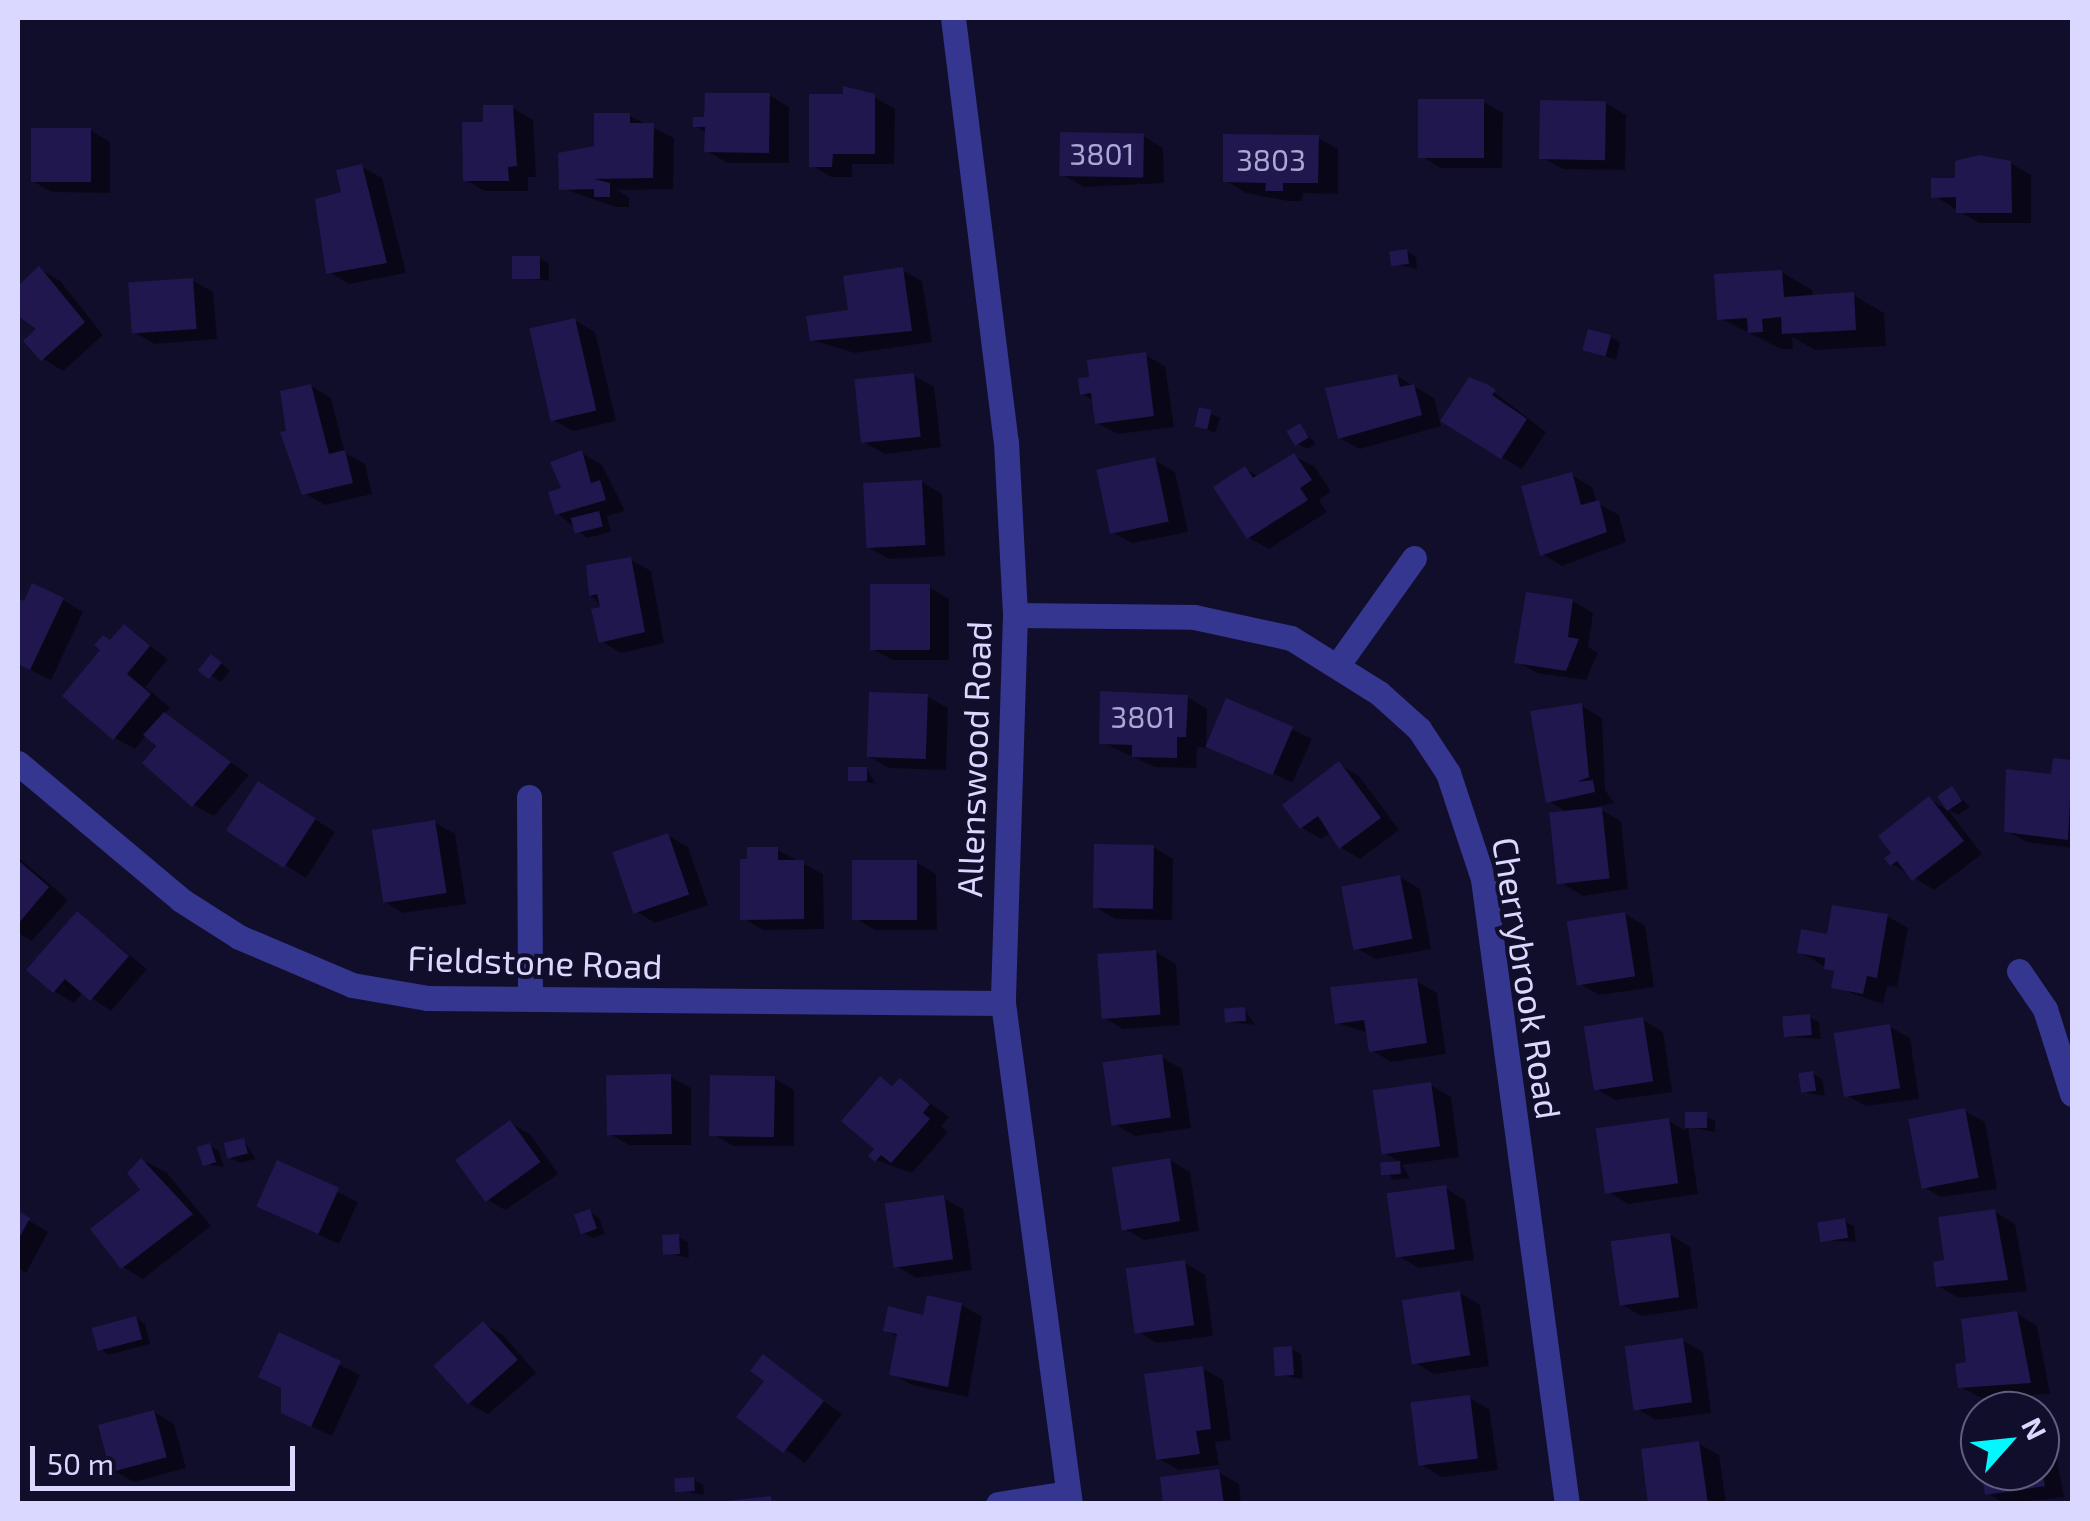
<!DOCTYPE html>
<style>
body{margin:0}
#map{position:relative;width:2090px;height:1521px;overflow:hidden;background:#110e2b;font-family:"Exo 2",sans-serif}
div>[style]{position:absolute}
.shadow>*{inset:0;background:#0007;transform-origin:0 0}
.building>*{inset:0;background:#1f174e;transform-origin:0 0}
.minor>*{height:25px;margin:-12.5px;padding:0 12.5px;transform-origin:12.5px;border-radius:12.5px;background:#34368f}
span{translate:-50% -50%;white-space:nowrap;text-align:center;line-height:1.15;-webkit-text-stroke:8px #110e2b;paint-order:stroke}
.number-label{font-size:30px;color:#aba8d3}
.number-label span{-webkit-text-stroke-width:0}
.street-label{font-size:35px;color:#dad8ff}
.frame{position:absolute;inset:0;border:20px solid #dad8ff;pointer-events:none}
.north{position:absolute;left:1960px;top:1391px;width:100px;height:100px;box-sizing:border-box;background:#110e2b;border:2px solid #615f80;border-radius:50%;rotate:63deg;font-size:28px;font-weight:700;line-height:40px;text-align:center;color:#dad8ff}
.north::after{content:'';display:block;margin:auto;width:35px;height:45px;background:#04f6ff;clip-path:polygon(50% 0,100% 100%,50% 72%,0 100%)}
.scale{position:absolute;left:30px;top:1446px;width:265px;height:45px;box-sizing:border-box;border:5px solid #dad8ff;border-top:0;padding-left:12px;font-size:30px;line-height:35px;white-space:nowrap;color:#dad8ff;-webkit-text-stroke:8px #110e2b;paint-order:stroke}
</style>
<div id="map">
<div class="shadow">
<i style="clip-path:polygon(769px 95px,789px 107px,789px 163px,727px 163px,707px 151px,707px 133px,695px 126px)"></i>
<i style="clip-path:polygon(874px 97px,895px 109px,894px 164px,852px 164px,852px 177px,831px 177px,811px 165px)"></i>
<i style="clip-path:polygon(1483px 102px,1503px 113px,1502px 168px,1441px 168px,1421px 156px)"></i>
<i style="clip-path:polygon(1605px 103px,1626px 115px,1625px 170px,1563px 169px,1542px 158px)"></i>
<i style="clip-path:polygon(513px 108px,533px 120px,536px 177px,528px 177px,528px 191px,485px 191px,465px 180px)"></i>
<i style="clip-path:polygon(630px 116px,674px 138px,673px 189px,617px 190px,629px 197px,629px 207px,616px 207px,561px 188px)"></i>
<i style="clip-path:polygon(90px 130px,110px 142px,110px 193px,52px 192px,32px 181px)"></i>
<i style="clip-path:polygon(1143px 136px,1163px 148px,1164px 183px,1084px 187px,1063px 175px)"></i>
<i style="clip-path:polygon(1318px 138px,1338px 149px,1338px 194px,1303px 193px,1302px 201px,1288px 201px,1246px 193px,1226px 181px)"></i>
<i style="clip-path:polygon(2010px 163px,2031px 175px,2031px 223px,1979px 223px,1934px 196px,1957px 180px)"></i>
<i style="clip-path:polygon(362px 167px,382px 178px,406px 273px,349px 284px,329px 272px,344px 194px)"></i>
<i style="clip-path:polygon(1407px 251px,1416px 257px,1417px 269px,1393px 264px)"></i>
<i style="clip-path:polygon(539px 258px,549px 263px,549px 281px,515px 277px)"></i>
<i style="clip-path:polygon(40px 269px,60px 281px,103px 335px,63px 371px,43px 359px,40px 329px,18px 309px,18px 289px)"></i>
<i style="clip-path:polygon(902px 270px,922px 281px,932px 342px,855px 353px,812px 340px)"></i>
<i style="clip-path:polygon(1782px 272px,1812px 290px,1813px 297px,1853px 295px,1884px 313px,1886px 346px,1815px 350px,1792px 337px,1793px 349px,1781px 349px,1719px 318px)"></i>
<i style="clip-path:polygon(192px 280px,213px 292px,217px 339px,155px 344px,135px 333px)"></i>
<i style="clip-path:polygon(574px 320px,595px 332px,616px 421px,573px 431px,553px 420px)"></i>
<i style="clip-path:polygon(1611px 337px,1620px 342px,1616px 360px,1586px 350px)"></i>
<i style="clip-path:polygon(1145px 355px,1165px 366px,1174px 427px,1118px 434px,1097px 423px,1095px 401px,1082px 394px,1092px 379px)"></i>
<i style="clip-path:polygon(913px 375px,934px 387px,941px 447px,885px 454px,864px 442px)"></i>
<i style="clip-path:polygon(1397px 376px,1434px 398px,1441px 426px,1360px 449px,1340px 438px)"></i>
<i style="clip-path:polygon(311px 386px,331px 398px,345px 453px,365px 464px,372px 494px,325px 505px,304px 493px,289px 434px)"></i>
<i style="clip-path:polygon(1486px 386px,1546px 432px,1522px 469px,1502px 457px)"></i>
<i style="left:1200px;top:410px;width:22px;height:16px;rotate:21deg"></i>
<i style="clip-path:polygon(1300px 426px,1316px 444px,1307px 449px,1298px 444px)"></i>
<i style="clip-path:polygon(582px 453px,602px 465px,625px 511px,607px 516px,611px 532px,587px 538px,557px 513px)"></i>
<i style="clip-path:polygon(1294px 456px,1315px 467px,1331px 492px,1319px 500px,1327px 512px,1269px 549px,1249px 538px,1246px 469px,1259px 477px)"></i>
<i style="clip-path:polygon(1154px 460px,1175px 472px,1188px 532px,1132px 543px,1112px 532px)"></i>
<i style="clip-path:polygon(1572px 475px,1592px 487px,1597px 503px,1619px 515px,1626px 542px,1562px 566px,1542px 554px)"></i>
<i style="clip-path:polygon(922px 482px,942px 494px,945px 556px,889px 559px,868px 547px)"></i>
<i style="clip-path:polygon(630px 559px,651px 571px,664px 643px,621px 653px,601px 641px,603px 609px,591px 595px)"></i>
<i style="clip-path:polygon(929px 587px,949px 599px,949px 660px,893px 660px,872px 649px)"></i>
<i style="clip-path:polygon(63px 600px,83px 612px,51px 680px,18px 664px,18px 601px)"></i>
<i style="clip-path:polygon(1572px 601px,1593px 613px,1588px 647px,1598px 653px,1586px 680px,1537px 673px,1517px 662px)"></i>
<i style="clip-path:polygon(124px 627px,168px 659px,145px 687px,170px 707px,164px 715px,249px 775px,214px 816px,194px 805px,147px 735px,135px 749px,115px 738px)"></i>
<i style="clip-path:polygon(221px 663px,230px 670px,221px 682px,202px 670px)"></i>
<i style="clip-path:polygon(928px 697px,948px 708px,946px 770px,889px 768px,868px 756px)"></i>
<i style="clip-path:polygon(1187px 697px,1207px 709px,1206px 748px,1197px 747px,1196px 768px,1155px 767px,1101px 742px)"></i>
<i style="left:1228px;top:701px;width:92px;height:48px;rotate:24deg"></i>
<i style="clip-path:polygon(1582px 706px,1602px 718px,1605px 790px,1614px 803px,1596px 807px,1621px 821px,1628px 889px,1583px 896px,1563px 884px,1570px 814px,1548px 801px)"></i>
<i style="clip-path:polygon(2055px 761px,2072px 763px,2072px 848px,2027px 842px,2006px 831px,2053px 777px)"></i>
<i style="clip-path:polygon(1339px 764px,1359px 776px,1399px 830px,1360px 859px,1340px 847px,1331px 832px,1321px 839px,1301px 827px)"></i>
<i style="clip-path:polygon(867px 769px,876px 784px,851px 779px)"></i>
<i style="clip-path:polygon(1952px 789px,1970px 807px,1958px 815px,1949px 810px)"></i>
<i style="clip-path:polygon(278px 796px,335px 832px,306px 878px,229px 830px)"></i>
<i style="clip-path:polygon(1929px 799px,1949px 811px,1982px 854px,1934px 890px,1892px 864px)"></i>
<i style="clip-path:polygon(434px 822px,455px 834px,466px 904px,403px 913px,383px 901px)"></i>
<i style="clip-path:polygon(667px 835px,688px 847px,708px 905px,655px 923px,635px 911px)"></i>
<i style="clip-path:polygon(1153px 847px,1173px 859px,1172px 920px,1116px 919px,1095px 907px)"></i>
<i style="clip-path:polygon(778px 850px,823px 874px,824px 929px,763px 930px,743px 918px)"></i>
<i style="clip-path:polygon(18px 857px,68px 900px,32px 941px,18px 933px)"></i>
<i style="clip-path:polygon(916px 862px,936px 874px,937px 930px,875px 930px,855px 918px)"></i>
<i style="clip-path:polygon(1400px 877px,1420px 889px,1431px 949px,1376px 959px,1356px 948px)"></i>
<i style="clip-path:polygon(78px 914px,147px 969px,111px 1011px,83px 992px,74px 1003px,54px 991px)"></i>
<i style="clip-path:polygon(1625px 914px,1645px 926px,1654px 987px,1599px 995px,1578px 983px)"></i>
<i style="clip-path:polygon(1887px 916px,1908px 928px,1897px 987px,1887px 986px,1883px 1004px,1834px 987px,1836px 973px,1800px 952px)"></i>
<i style="clip-path:polygon(1156px 952px,1176px 964px,1180px 1025px,1123px 1029px,1103px 1017px)"></i>
<i style="clip-path:polygon(1416px 981px,1437px 993px,1446px 1054px,1391px 1062px,1371px 1050px,1368px 1033px,1337px 1023px)"></i>
<i style="clip-path:polygon(1244px 1009px,1255px 1025px,1228px 1022px)"></i>
<i style="clip-path:polygon(1809px 1017px,1819px 1022px,1821px 1039px,1787px 1037px)"></i>
<i style="clip-path:polygon(1643px 1020px,1663px 1032px,1672px 1092px,1615px 1100px,1595px 1088px)"></i>
<i style="clip-path:polygon(1890px 1027px,1910px 1038px,1919px 1099px,1866px 1106px,1846px 1095px)"></i>
<i style="clip-path:polygon(1161px 1057px,1182px 1069px,1191px 1128px,1135px 1136px,1115px 1124px)"></i>
<i style="clip-path:polygon(1813px 1074px,1822px 1079px,1825px 1096px,1803px 1092px)"></i>
<i style="clip-path:polygon(670px 1077px,691px 1088px,691px 1145px,629px 1145px,608px 1133px)"></i>
<i style="clip-path:polygon(774px 1078px,794px 1090px,794px 1146px,733px 1146px,713px 1134px)"></i>
<i style="clip-path:polygon(881px 1079px,895px 1087px,900px 1081px,949px 1117px,941px 1126px,948px 1132px,912px 1173px,876px 1160px)"></i>
<i style="clip-path:polygon(1431px 1085px,1451px 1097px,1459px 1157px,1402px 1165px,1410px 1178px,1393px 1180px,1383px 1165px,1402px 1163px,1384px 1153px)"></i>
<i style="clip-path:polygon(1964px 1111px,1985px 1122px,1997px 1189px,1941px 1197px,1921px 1185px)"></i>
<i style="clip-path:polygon(1688px 1114px,1715px 1120px,1715px 1132px,1688px 1127px,1698px 1194px,1628px 1204px,1608px 1192px,1669px 1121px,1686px 1131px)"></i>
<i style="clip-path:polygon(510px 1123px,530px 1134px,558px 1174px,505px 1210px,485px 1198px)"></i>
<i style="clip-path:polygon(244px 1141px,256px 1159px,240px 1163px,230px 1158px)"></i>
<i style="clip-path:polygon(210px 1146px,219px 1151px,224px 1167px,205px 1164px)"></i>
<i style="clip-path:polygon(1170px 1160px,1190px 1172px,1199px 1231px,1144px 1240px,1123px 1228px)"></i>
<i style="clip-path:polygon(147px 1162px,167px 1173px,211px 1226px,143px 1279px,123px 1267px,144px 1190px,131px 1174px)"></i>
<i style="clip-path:polygon(279px 1163px,358px 1202px,339px 1244px,279px 1216px)"></i>
<i style="clip-path:polygon(1445px 1188px,1465px 1200px,1474px 1260px,1419px 1268px,1398px 1256px)"></i>
<i style="clip-path:polygon(943px 1198px,963px 1209px,972px 1270px,916px 1278px,896px 1266px)"></i>
<i style="clip-path:polygon(590px 1212px,599px 1218px,605px 1234px,593px 1238px,583px 1233px)"></i>
<i style="clip-path:polygon(1995px 1212px,2015px 1224px,2027px 1291px,1959px 1298px,1938px 1286px,1947px 1262px)"></i>
<i style="clip-path:polygon(18px 1214px,48px 1232px,26px 1273px,18px 1268px)"></i>
<i style="clip-path:polygon(1844px 1221px,1854px 1226px,1856px 1242px,1822px 1240px)"></i>
<i style="clip-path:polygon(1670px 1235px,1690px 1247px,1698px 1308px,1641px 1316px,1621px 1304px)"></i>
<i style="clip-path:polygon(678px 1237px,688px 1242px,689px 1258px,666px 1253px)"></i>
<i style="clip-path:polygon(1185px 1263px,1205px 1275px,1213px 1336px,1157px 1343px,1137px 1331px)"></i>
<i style="clip-path:polygon(1460px 1293px,1480px 1305px,1489px 1366px,1434px 1374px,1414px 1362px)"></i>
<i style="clip-path:polygon(962px 1305px,982px 1317px,968px 1397px,912px 1385px,892px 1374px,899px 1338px,886px 1330px)"></i>
<i style="clip-path:polygon(2017px 1314px,2037px 1326px,2050px 1394px,1981px 1398px,1961px 1387px,1969px 1364px)"></i>
<i style="clip-path:polygon(136px 1318px,145px 1324px,150px 1344px,109px 1355px,100px 1349px)"></i>
<i style="clip-path:polygon(484px 1324px,504px 1336px,536px 1373px,488px 1414px,468px 1403px)"></i>
<i style="clip-path:polygon(280px 1335px,360px 1375px,332px 1436px,304px 1423px)"></i>
<i style="clip-path:polygon(1682px 1340px,1703px 1352px,1711px 1413px,1656px 1420px,1636px 1408px)"></i>
<i style="clip-path:polygon(1291px 1348px,1301px 1354px,1303px 1379px,1278px 1375px)"></i>
<i style="clip-path:polygon(763px 1358px,842px 1414px,805px 1463px,739px 1416px,767px 1380px)"></i>
<i style="clip-path:polygon(1202px 1368px,1223px 1380px,1231px 1440px,1215px 1442px,1219px 1465px,1179px 1470px,1159px 1459px)"></i>
<i style="clip-path:polygon(1469px 1398px,1489px 1409px,1498px 1470px,1442px 1477px,1422px 1465px)"></i>
<i style="clip-path:polygon(154px 1412px,174px 1424px,186px 1468px,134px 1482px,114px 1471px)"></i>
<i style="clip-path:polygon(2040px 1423px,2051px 1429px,2064px 1497px,2005px 1504px,1987px 1493px,1984px 1471px,2040px 1471px)"></i>
<i style="clip-path:polygon(1699px 1444px,1719px 1455px,1726px 1504px,1651px 1504px)"></i>
<i style="clip-path:polygon(1218px 1472px,1239px 1484px,1241px 1504px,1166px 1504px)"></i>
<i style="clip-path:polygon(694px 1480px,703px 1485px,704px 1495px,677px 1490px)"></i>
</div>
<div class="building">
<i style="clip-path:polygon(843px 86px,875px 94px,875px 154px,833px 154px,832px 167px,809px 167px,809px 94px,843px 94px)"></i>
<i style="clip-path:polygon(705px 93px,770px 93px,769px 153px,704px 152px,705px 127px,693px 127px,693px 117px,704px 117px)"></i>
<i style="left:1418px;top:99px;width:66px;height:59px"></i>
<i style="left:1540px;top:100px;width:66px;height:59px;rotate:1deg"></i>
<i style="clip-path:polygon(483px 105px,513px 105px,517px 166px,508px 167px,509px 181px,463px 181px,462px 122px,483px 122px)"></i>
<i style="clip-path:polygon(594px 113px,630px 113px,630px 123px,654px 123px,653px 178px,594px 179px,610px 183px,610px 197px,594px 197px,594px 189px,559px 190px,558px 153px,594px 146px)"></i>
<i style="left:31px;top:128px;width:60px;height:54px"></i>
<i style="left:1060px;top:132px;width:84px;height:44px;rotate:1deg"></i>
<i style="clip-path:polygon(1223px 134px,1319px 135px,1318px 183px,1283px 183px,1283px 191px,1265px 191px,1266px 183px,1223px 182px)"></i>
<i style="clip-path:polygon(1979px 155px,2011px 161px,2012px 213px,1956px 213px,1956px 197px,1931px 198px,1931px 178px,1955px 178px,1955px 161px)"></i>
<i style="clip-path:polygon(362px 164px,387px 263px,326px 274px,315px 199px,341px 192px,336px 170px)"></i>
<i style="left:1407px;top:249px;width:15px;height:18px;rotate:82deg"></i>
<i style="left:512px;top:256px;width:28px;height:23px"></i>
<i style="clip-path:polygon(39px 266px,85px 322px,41px 361px,23px 341px,36px 329px,18px 316px,18px 286px)"></i>
<i style="clip-path:polygon(903px 267px,912px 331px,810px 341px,806px 316px,848px 310px,843px 276px)"></i>
<i style="clip-path:polygon(1782px 270px,1784px 297px,1854px 292px,1856px 330px,1782px 334px,1781px 317px,1762px 319px,1763px 332px,1748px 333px,1747px 318px,1717px 320px,1714px 274px)"></i>
<i style="left:193px;top:278px;width:51px;height:65px;rotate:86deg"></i>
<i style="left:575px;top:318px;width:95px;height:47px;rotate:77deg"></i>
<i style="left:1588px;top:329px;width:24px;height:22px;rotate:15deg"></i>
<i style="clip-path:polygon(1146px 352px,1154px 416px,1095px 424px,1091px 393px,1080px 395px,1078px 378px,1089px 377px,1087px 360px)"></i>
<i style="left:914px;top:373px;width:64px;height:60px;rotate:84deg"></i>
<i style="clip-path:polygon(1397px 374px,1400px 387px,1414px 384px,1422px 415px,1338px 439px,1325px 388px)"></i>
<i style="clip-path:polygon(1469px 377px,1487px 384px,1496px 390px,1492px 395px,1527px 419px,1501px 459px,1440px 421px)"></i>
<i style="clip-path:polygon(311px 384px,329px 454px,345px 450px,353px 483px,302px 495px,280px 432px,286px 431px,280px 391px)"></i>
<i style="left:1199px;top:407px;width:13px;height:20px;rotate:13deg"></i>
<i style="left:1300px;top:423px;width:17px;height:16px;rotate:59deg"></i>
<i style="clip-path:polygon(582px 450px,591px 483px,600px 480px,606px 500px,555px 515px,548px 492px,561px 488px,550px 462px)"></i>
<i style="clip-path:polygon(1294px 453px,1312px 480px,1300px 488px,1308px 500px,1247px 539px,1213px 487px,1245px 466px,1253px 478px)"></i>
<i style="left:1155px;top:457px;width:66px;height:60px;rotate:78deg"></i>
<i style="clip-path:polygon(1572px 472px,1581px 505px,1599px 500px,1607px 532px,1540px 556px,1521px 486px)"></i>
<i style="left:922px;top:480px;width:65px;height:59px;rotate:87deg"></i>
<i style="left:599px;top:511px;width:16px;height:29px;rotate:76deg"></i>
<i style="clip-path:polygon(631px 557px,645px 632px,599px 643px,591px 609px,600px 607px,597px 594px,589px 596px,586px 565px)"></i>
<i style="clip-path:polygon(32px 583px,64px 598px,30px 670px,18px 664px,18px 598px,24px 601px)"></i>
<i style="left:870px;top:584px;width:60px;height:66px"></i>
<i style="clip-path:polygon(1526px 592px,1573px 599px,1568px 637px,1579px 639px,1566px 671px,1514px 663px)"></i>
<i style="clip-path:polygon(124px 624px,150px 646px,127px 674px,151px 694px,113px 740px,62px 696px,100px 650px,94px 645px,103px 635px,110px 640px)"></i>
<i style="left:211px;top:654px;width:14px;height:21px;rotate:39deg"></i>
<i style="clip-path:polygon(1100px 691px,1188px 695px,1186px 737px,1177px 737px,1177px 758px,1132px 757px,1132px 745px,1099px 744px)"></i>
<i style="left:869px;top:692px;width:59px;height:65px;rotate:2deg"></i>
<i style="left:1226px;top:698px;width:73px;height:53px;rotate:23deg"></i>
<i style="clip-path:polygon(1582px 703px,1589px 777px,1577px 782px,1593px 780px,1595px 792px,1546px 803px,1530px 711px)"></i>
<i style="clip-path:polygon(164px 712px,231px 762px,192px 807px,142px 763px,156px 746px,143px 735px)"></i>
<i style="clip-path:polygon(2053px 758px,2072px 760px,2068px 840px,2004px 832px,2006px 769px,2051px 774px)"></i>
<i style="clip-path:polygon(1339px 761px,1381px 818px,1339px 849px,1318px 816px,1300px 829px,1282px 805px)"></i>
<i style="left:848px;top:767px;width:19px;height:14px"></i>
<i style="left:258px;top:781px;width:69px;height:59px;rotate:33deg"></i>
<i style="left:1952px;top:786px;width:18px;height:18px;rotate:56deg"></i>
<i style="clip-path:polygon(1929px 796px,1964px 841px,1912px 881px,1897px 861px,1890px 866px,1884px 858px,1891px 853px,1878px 836px)"></i>
<i style="left:1602px;top:807px;width:72px;height:53px;rotate:84deg"></i>
<i style="left:435px;top:820px;width:74px;height:64px;rotate:81deg"></i>
<i style="left:668px;top:833px;width:65px;height:59px;rotate:71deg"></i>
<i style="left:1094px;top:844px;width:60px;height:64px;rotate:1deg"></i>
<i style="clip-path:polygon(747px 847px,778px 847px,778px 860px,804px 860px,804px 919px,740px 920px,740px 859px,747px 859px)"></i>
<i style="clip-path:polygon(18px 860px,49px 887px,18px 924px)"></i>
<i style="left:852px;top:860px;width:65px;height:60px"></i>
<i style="left:1400px;top:875px;width:65px;height:60px;rotate:79deg"></i>
<i style="clip-path:polygon(1832px 905px,1888px 914px,1877px 978px,1867px 976px,1863px 994px,1831px 988px,1834px 971px,1824px 969px,1825px 958px,1797px 953px,1801px 929px,1827px 934px)"></i>
<i style="clip-path:polygon(77px 911px,129px 956px,90px 1001px,65px 979px,53px 993px,26px 970px)"></i>
<i style="left:1625px;top:912px;width:65px;height:59px;rotate:81deg"></i>
<i style="left:1156px;top:950px;width:65px;height:59px;rotate:86deg"></i>
<i style="clip-path:polygon(1417px 978px,1427px 1043px,1369px 1052px,1364px 1020px,1335px 1024px,1330px 987px)"></i>
<i style="left:1245px;top:1007px;width:14px;height:21px;rotate:86deg"></i>
<i style="left:1810px;top:1014px;width:21px;height:28px;rotate:85deg"></i>
<i style="left:1643px;top:1017px;width:65px;height:60px;rotate:81deg"></i>
<i style="left:1890px;top:1024px;width:65px;height:57px;rotate:81deg"></i>
<i style="left:1162px;top:1054px;width:64px;height:60px;rotate:82deg"></i>
<i style="left:1813px;top:1071px;width:20px;height:15px;rotate:81deg"></i>
<i style="left:671px;top:1074px;width:60px;height:65px;rotate:89deg"></i>
<i style="left:710px;top:1075px;width:65px;height:61px;rotate:1deg"></i>
<i style="clip-path:polygon(880px 1076px,892px 1086px,900px 1078px,930px 1104px,923px 1113px,930px 1119px,891px 1163px,881px 1155px,875px 1162px,868px 1156px,874px 1149px,841px 1121px)"></i>
<i style="left:1431px;top:1082px;width:65px;height:59px;rotate:82deg"></i>
<i style="left:1965px;top:1108px;width:71px;height:58px;rotate:79deg"></i>
<i style="left:1685px;top:1112px;width:22px;height:16px"></i>
<i style="left:1669px;top:1118px;width:66px;height:74px;rotate:82deg"></i>
<i style="left:510px;top:1120px;width:52px;height:68px;rotate:54deg"></i>
<i style="left:244px;top:1138px;width:16px;height:21px;rotate:76deg"></i>
<i style="left:210px;top:1143px;width:20px;height:14px;rotate:72deg"></i>
<i style="clip-path:polygon(141px 1158px,193px 1214px,121px 1269px,90px 1229px,140px 1190px,127px 1173px)"></i>
<i style="left:1170px;top:1158px;width:64px;height:59px;rotate:81deg"></i>
<i style="left:277px;top:1160px;width:68px;height:51px;rotate:24deg"></i>
<i style="left:1400px;top:1161px;width:13px;height:20px;rotate:86deg"></i>
<i style="left:1446px;top:1185px;width:65px;height:60px;rotate:82deg"></i>
<i style="left:944px;top:1195px;width:65px;height:60px;rotate:82deg"></i>
<i style="left:590px;top:1209px;width:21px;height:17px;rotate:71deg"></i>
<i style="clip-path:polygon(1995px 1209px,2008px 1280px,1936px 1287px,1933px 1262px,1944px 1260px,1938px 1217px)"></i>
<i style="clip-path:polygon(18px 1211px,30px 1218px,18px 1240px)"></i>
<i style="left:1845px;top:1218px;width:20px;height:28px;rotate:81deg"></i>
<i style="left:1670px;top:1233px;width:65px;height:60px;rotate:82deg"></i>
<i style="left:679px;top:1234px;width:20px;height:17px;rotate:87deg"></i>
<i style="left:1185px;top:1260px;width:66px;height:60px;rotate:82deg"></i>
<i style="left:1460px;top:1291px;width:65px;height:59px;rotate:81deg"></i>
<i style="clip-path:polygon(927px 1295px,962px 1303px,948px 1387px,889px 1375px,897px 1334px,883px 1331px,888px 1306px,923px 1315px)"></i>
<i style="clip-path:polygon(2017px 1311px,2031px 1383px,1958px 1388px,1955px 1364px,1966px 1362px,1961px 1319px)"></i>
<i style="left:136px;top:1316px;width:24px;height:46px;rotate:75deg"></i>
<i style="left:483px;top:1321px;width:52px;height:67px;rotate:48deg"></i>
<i style="clip-path:polygon(279px 1332px,341px 1361px,311px 1427px,281px 1413px,281px 1388px,258px 1377px)"></i>
<i style="left:1683px;top:1338px;width:65px;height:59px;rotate:82deg"></i>
<i style="left:1292px;top:1346px;width:29px;height:19px;rotate:86deg"></i>
<i style="clip-path:polygon(763px 1354px,824px 1401px,783px 1453px,736px 1417px,764px 1381px,750px 1371px)"></i>
<i style="clip-path:polygon(1203px 1366px,1211px 1429px,1196px 1431px,1200px 1454px,1156px 1460px,1144px 1374px)"></i>
<i style="left:1470px;top:1395px;width:64px;height:60px;rotate:83deg"></i>
<i style="left:154px;top:1410px;width:49px;height:58px;rotate:75deg"></i>
<i style="clip-path:polygon(1699px 1441px,1708px 1504px,1648px 1504px,1641px 1449px)"></i>
<i style="clip-path:polygon(1219px 1469px,1224px 1504px,1163px 1504px,1160px 1477px)"></i>
<i style="clip-path:polygon(1981px 1471px,2042px 1471px,2045px 1486px,1985px 1495px)"></i>
<i style="left:694px;top:1477px;width:14px;height:20px;rotate:86deg"></i>
<i style="clip-path:polygon(771px 1496px,772px 1504px,728px 1504px,727px 1501px)"></i>
</div>
<div class="minor">
<i style="left:953px;top:18px;width:427px;rotate:82.9deg"></i>
<i style="left:1006px;top:442px;width:173px;rotate:87deg"></i>
<i style="left:1015px;top:615px;width:388px;rotate:91.8deg"></i>
<i style="left:1003px;top:1003px;width:505px;rotate:82.38deg"></i>
<i style="left:1015px;top:615px;width:179px;rotate:0.6deg"></i>
<i style="left:1194px;top:617px;width:99px;rotate:12.2deg"></i>
<i style="left:1291px;top:638px;width:104px;rotate:32deg"></i>
<i style="left:1379px;top:693px;width:54px;rotate:42deg"></i>
<i style="left:1419px;top:729px;width:53px;rotate:56.6deg"></i>
<i style="left:1448px;top:773px;width:112px;rotate:71.7deg"></i>
<i style="left:1483px;top:879px;width:631px;rotate:82.35deg"></i>
<i style="left:1339px;top:663px;width:129px;rotate:-54.5deg"></i>
<i style="left:18px;top:763px;width:213px;rotate:40deg"></i>
<i style="left:181px;top:900px;width:69px;rotate:32.5deg"></i>
<i style="left:239px;top:937px;width:123px;rotate:23deg"></i>
<i style="left:352px;top:985px;width:76px;rotate:9.8deg"></i>
<i style="left:427px;top:998px;width:576px;rotate:0.5deg"></i>
<i style="left:529px;top:797px;width:201px;rotate:89.7deg"></i>
<i style="left:2019px;top:971px;width:46px;rotate:55.6deg"></i>
<i style="left:2045px;top:1009px;width:89px;rotate:72.4deg"></i>
<i style="left:998px;top:1504px;width:71px;rotate:-8.9deg"></i>
</div>
<div class="number-label">
<span style="left:1102px;top:153px">3801</span>
<span style="left:1271px;top:159px">3803</span>
<span style="left:1143px;top:716px">3801</span>
</div>
<div class="street-label">
<span style="left:973px;top:759px;rotate:-88deg">Allenswood Road</span>
<span style="left:535px;top:961px;rotate:2deg">Fieldstone Road</span>
<span style="left:1528px;top:978px;rotate:81deg">Cherrybrook Road</span>
</div>
<div class="frame"></div>
<div class="north">N</div>
<div class="scale">50 m</div>
</div>
